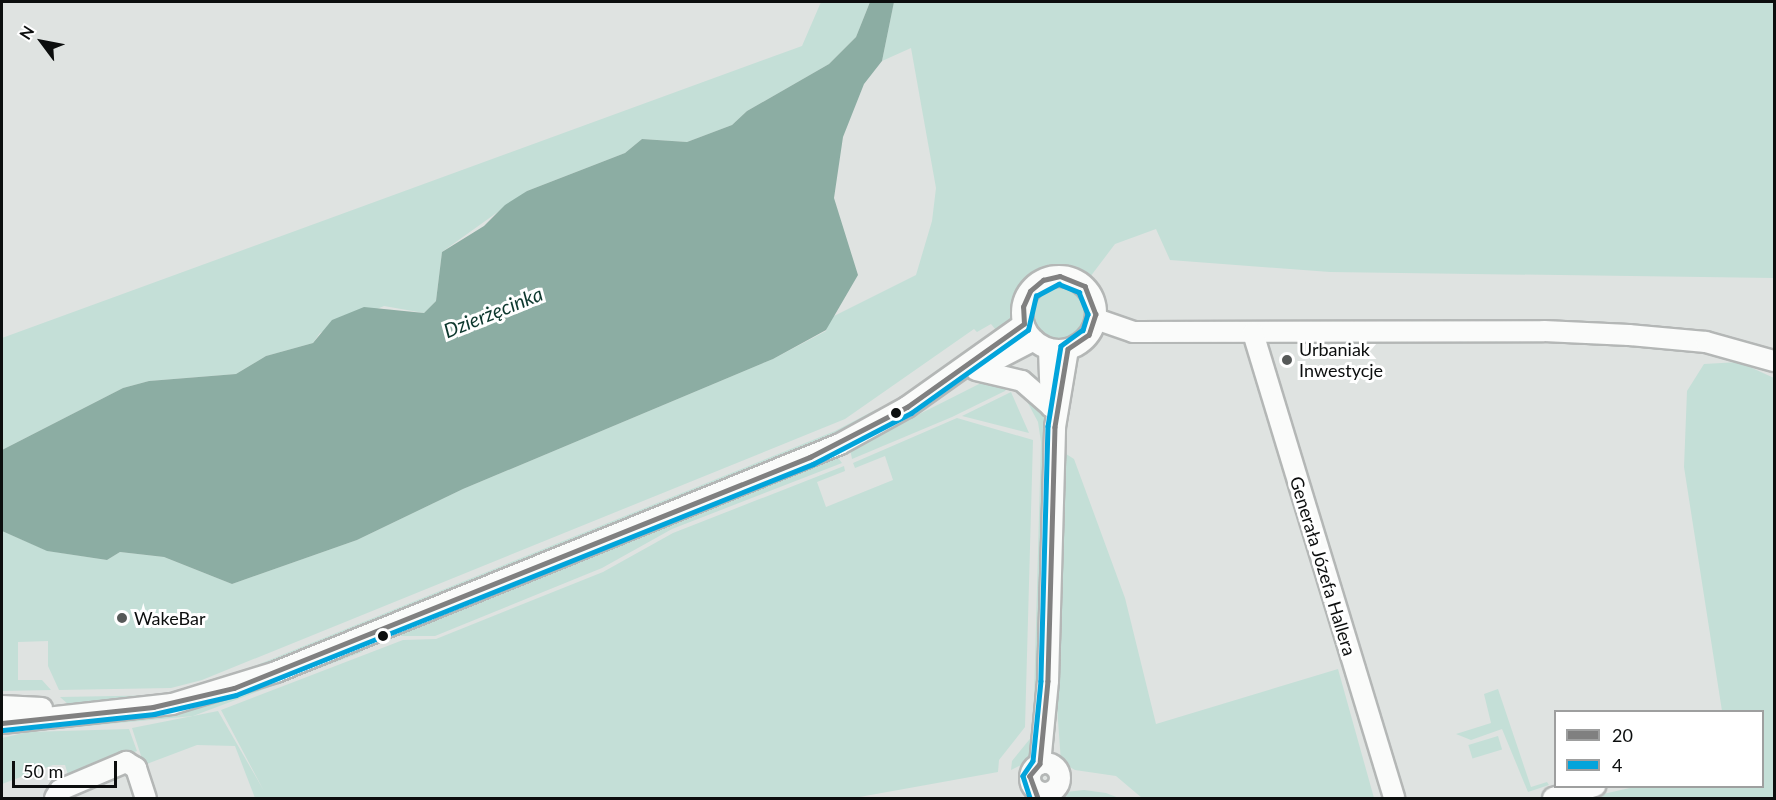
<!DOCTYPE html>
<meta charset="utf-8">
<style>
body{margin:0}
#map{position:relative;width:1776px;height:800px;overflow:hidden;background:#dfe3e1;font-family:Lato,sans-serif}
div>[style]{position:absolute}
.green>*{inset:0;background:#c4dfd7;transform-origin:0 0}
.round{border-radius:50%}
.water>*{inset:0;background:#8cada3}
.roads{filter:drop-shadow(2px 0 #b4b7b6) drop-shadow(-2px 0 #b4b7b6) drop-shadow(0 2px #b4b7b6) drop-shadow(0 -2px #b4b7b6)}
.minor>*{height:20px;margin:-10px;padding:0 10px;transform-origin:10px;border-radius:10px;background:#fafbfa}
.minor>.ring{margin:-10px;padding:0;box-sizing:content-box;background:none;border:20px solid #fafbfa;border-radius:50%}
.bus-1>*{height:4.5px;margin:-2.25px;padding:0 2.25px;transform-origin:2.25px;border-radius:2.25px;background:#808080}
.bus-2>*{height:4.5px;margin:-2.25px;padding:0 2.25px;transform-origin:2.25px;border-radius:2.25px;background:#02a4db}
.dots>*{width:16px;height:16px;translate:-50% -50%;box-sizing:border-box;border:3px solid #fff;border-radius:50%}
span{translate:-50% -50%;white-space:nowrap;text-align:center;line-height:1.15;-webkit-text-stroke:6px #fff;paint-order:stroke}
.poi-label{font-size:18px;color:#0c0e0e}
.left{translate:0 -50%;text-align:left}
.street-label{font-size:18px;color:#0c0e0e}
.water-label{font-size:20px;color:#0d382e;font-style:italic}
.frame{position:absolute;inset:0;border:3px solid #0c0e0e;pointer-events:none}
.legend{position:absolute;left:1554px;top:710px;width:210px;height:78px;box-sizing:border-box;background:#fff;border:2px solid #9e9f9f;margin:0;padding:8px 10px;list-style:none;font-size:18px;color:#0c0e0e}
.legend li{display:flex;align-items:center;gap:12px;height:30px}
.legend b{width:30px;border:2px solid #9e9f9f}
.north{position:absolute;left:12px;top:12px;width:60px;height:60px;-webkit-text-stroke:4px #fff;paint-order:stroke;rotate:302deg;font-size:16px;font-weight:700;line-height:24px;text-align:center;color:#0c0e0e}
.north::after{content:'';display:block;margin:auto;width:21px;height:27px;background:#0c0e0e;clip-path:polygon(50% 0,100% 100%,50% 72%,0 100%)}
.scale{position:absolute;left:12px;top:761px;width:105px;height:27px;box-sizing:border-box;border:3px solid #0c0e0e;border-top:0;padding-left:8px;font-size:18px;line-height:21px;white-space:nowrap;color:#0c0e0e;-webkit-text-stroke:4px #fff;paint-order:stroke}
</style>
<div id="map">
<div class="green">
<i style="clip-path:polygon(821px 2px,870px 2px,856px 37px,829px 64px,747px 111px,732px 125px,687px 142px,642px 139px,625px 153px,527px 191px,442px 252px,436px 301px,424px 313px,384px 306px,320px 333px,313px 343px,266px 356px,236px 374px,149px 381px,123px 388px,2px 450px,2px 338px,802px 46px)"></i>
<i style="clip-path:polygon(894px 2px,1774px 2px,1774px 278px,1330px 272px,1170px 260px,1156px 229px,1115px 244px,1087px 281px,1065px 271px,1041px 275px,1023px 292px,1012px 325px,1000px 335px,991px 324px,977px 332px,974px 329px,845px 419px,202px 680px,171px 688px,59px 690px,48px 666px,48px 641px,18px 642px,18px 680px,42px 680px,51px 690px,2px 691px,2px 531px,48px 551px,107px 560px,120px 552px,164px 557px,232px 584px,357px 540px,463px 489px,773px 359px,826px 331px,830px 318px,916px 275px,932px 221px,936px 188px,911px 48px,882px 61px)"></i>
<i class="round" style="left:1033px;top:286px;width:54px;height:54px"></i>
<i style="clip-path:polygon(1739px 362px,1774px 378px,1774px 798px,1586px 798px,1634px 787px,1762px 786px,1762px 712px,1722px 711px,1684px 467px,1687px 391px,1704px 364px)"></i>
<i style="clip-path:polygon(987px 380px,1010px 382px,1005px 391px,952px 417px,852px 459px,850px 449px)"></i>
<i style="clip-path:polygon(1021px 390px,1042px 408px,1047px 422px,1040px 699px,1033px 759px,1011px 770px,1012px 761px,1033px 735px,1041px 442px,1038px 422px)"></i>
<i style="clip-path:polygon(1011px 392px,1029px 433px,962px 416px,1009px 393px)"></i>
<i style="clip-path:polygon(877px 409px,852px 431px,258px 670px,205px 686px,835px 431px)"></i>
<i style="clip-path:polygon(957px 418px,1033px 440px,1025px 727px,999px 760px,998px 772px,854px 798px,255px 798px,235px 746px,197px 745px,144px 765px,132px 728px,218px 711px,264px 791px,221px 710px,403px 640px,436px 639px,603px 572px,673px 533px,844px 466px,845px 471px,817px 482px,826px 507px,893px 480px,885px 456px,855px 468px,853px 463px)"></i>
<i style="clip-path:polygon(1063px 452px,1074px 459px,1125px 598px,1156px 724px,1338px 669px,1374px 798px,1142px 798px,1116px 776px,1075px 770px,1061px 762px,1056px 693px)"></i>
<i style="clip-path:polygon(836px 455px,842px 463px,672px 529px,602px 568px,435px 636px,401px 636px,399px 631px)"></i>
<i style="clip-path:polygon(359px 647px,362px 652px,193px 716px,2px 734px,2px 728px,174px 712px,213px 703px)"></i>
<i style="clip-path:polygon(1498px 689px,1531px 787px,1547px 782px,1549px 785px,1528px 792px,1502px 729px,1471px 740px,1456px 734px,1491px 723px,1484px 694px)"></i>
<i style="clip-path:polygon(172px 695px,69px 705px,60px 697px)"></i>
<i style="clip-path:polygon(129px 729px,137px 751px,69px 778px,65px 765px,53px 765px,2px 784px,2px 738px,28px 732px)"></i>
<i style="left:1498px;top:736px;width:14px;height:31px;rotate:73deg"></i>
<i style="clip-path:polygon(1084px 790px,1106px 793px,1119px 798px,1059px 798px,1066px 792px)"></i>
</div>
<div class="water">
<i style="clip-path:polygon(870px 2px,894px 2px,882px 61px,864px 84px,843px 137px,834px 198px,858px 275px,826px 330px,773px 359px,463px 489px,357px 540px,232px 584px,164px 557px,120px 552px,107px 560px,47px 551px,2px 531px,2px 450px,123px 388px,149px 381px,236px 374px,266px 356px,313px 343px,332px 320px,364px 307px,424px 313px,436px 301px,442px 252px,484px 226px,505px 205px,527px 191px,625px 153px,642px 139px,687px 142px,732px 125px,747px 111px,829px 64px,856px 37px)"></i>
</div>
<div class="roads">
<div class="minor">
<i class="ring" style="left:1022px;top:276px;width:54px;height:54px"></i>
<i style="left:1096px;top:319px;width:39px;rotate:19deg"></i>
<i style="left:1133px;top:332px;width:411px;rotate:-0.1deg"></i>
<i style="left:1544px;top:331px;width:85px;rotate:2.7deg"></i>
<i style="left:1629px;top:335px;width:77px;rotate:5.2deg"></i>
<i style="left:1706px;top:342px;width:71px;rotate:15.6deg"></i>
<i style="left:1253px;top:333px;width:486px;rotate:73.1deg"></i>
<i style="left:1049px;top:349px;width:58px;rotate:88deg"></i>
<i style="left:978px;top:369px;width:63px;rotate:-27.4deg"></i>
<i style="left:976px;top:370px;width:47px;rotate:13.4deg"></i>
<i style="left:1022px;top:381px;width:38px;rotate:41deg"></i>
<i style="left:2px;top:706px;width:40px;rotate:2.9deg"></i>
<i style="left:2px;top:723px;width:171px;rotate:-6.4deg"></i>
<i style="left:172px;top:704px;width:109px;rotate:-17.1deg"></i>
<i style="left:276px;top:672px;width:608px;rotate:-22.01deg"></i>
<i style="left:840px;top:444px;width:77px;rotate:-28.9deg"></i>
<i style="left:907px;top:407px;width:143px;rotate:-35.4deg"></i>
<i class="ring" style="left:1030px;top:763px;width:10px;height:10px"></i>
<i style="left:1040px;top:764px;width:83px;rotate:-84.5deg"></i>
<i style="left:1048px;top:681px;width:254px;rotate:-88.4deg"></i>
<i style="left:1055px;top:427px;width:79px;rotate:-80.5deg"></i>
<i style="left:55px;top:798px;width:9px;rotate:-58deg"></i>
<i style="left:60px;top:790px;width:72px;rotate:-23deg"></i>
<i style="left:126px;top:762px;width:12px;rotate:31deg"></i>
<i style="left:136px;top:768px;width:32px;rotate:72deg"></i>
<i style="left:1553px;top:798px;width:44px;rotate:-15.9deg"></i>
</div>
</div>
<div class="bus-1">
<i style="left:2px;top:723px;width:152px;rotate:-6deg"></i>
<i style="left:153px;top:707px;width:83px;rotate:-13.2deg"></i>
<i style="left:234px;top:688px;width:621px;rotate:-21.85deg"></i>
<i style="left:810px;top:457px;width:109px;rotate:-27.3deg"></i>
<i style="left:907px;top:407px;width:143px;rotate:-35.4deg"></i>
<i style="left:1024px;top:324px;width:17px;rotate:-93deg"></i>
<i style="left:1023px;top:307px;width:17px;rotate:-66deg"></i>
<i style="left:1030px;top:291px;width:17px;rotate:-40deg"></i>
<i style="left:1043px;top:280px;width:17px;rotate:-13deg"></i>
<i style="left:1060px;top:276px;width:27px;rotate:22deg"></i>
<i style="left:1085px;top:286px;width:30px;rotate:69deg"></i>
<i style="left:1096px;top:314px;width:22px;rotate:108deg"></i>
<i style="left:1089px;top:335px;width:25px;rotate:146deg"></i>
<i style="left:1068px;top:349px;width:79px;rotate:99.5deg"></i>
<i style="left:1055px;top:427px;width:254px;rotate:91.6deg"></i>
<i style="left:1048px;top:681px;width:83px;rotate:95.5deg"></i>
<i style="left:1040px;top:764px;width:16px;rotate:130deg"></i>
<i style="left:1030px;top:776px;width:23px;rotate:70deg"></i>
</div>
<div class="bus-2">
<i style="left:3px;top:730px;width:152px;rotate:-6deg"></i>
<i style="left:154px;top:714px;width:84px;rotate:-13deg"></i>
<i style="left:236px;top:695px;width:622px;rotate:-21.82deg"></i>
<i style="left:813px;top:464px;width:110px;rotate:-27.5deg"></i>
<i style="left:911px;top:413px;width:143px;rotate:-35.4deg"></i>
<i style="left:1028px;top:330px;width:35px;rotate:-77deg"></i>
<i style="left:1036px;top:296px;width:26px;rotate:-28deg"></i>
<i style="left:1059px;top:284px;width:22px;rotate:22deg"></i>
<i style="left:1079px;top:292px;width:24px;rotate:68deg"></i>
<i style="left:1088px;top:314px;width:17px;rotate:107deg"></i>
<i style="left:1083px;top:330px;width:27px;rotate:144deg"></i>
<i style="left:1061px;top:346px;width:81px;rotate:99.2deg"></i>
<i style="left:1048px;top:426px;width:255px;rotate:91.6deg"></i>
<i style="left:1041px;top:681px;width:80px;rotate:95.7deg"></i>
<i style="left:1033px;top:761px;width:18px;rotate:124deg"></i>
<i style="left:1023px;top:776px;width:23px;rotate:72deg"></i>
</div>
<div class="dots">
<i style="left:1287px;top:360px;background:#565958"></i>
<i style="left:896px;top:413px;background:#0c0e0e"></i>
<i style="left:122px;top:618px;background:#565958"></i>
<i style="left:383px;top:636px;background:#0c0e0e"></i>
</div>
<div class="poi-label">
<span class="left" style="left:1299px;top:360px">Urbaniak<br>Inwestycje</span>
<span class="left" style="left:134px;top:618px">WakeBar</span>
</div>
<div class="street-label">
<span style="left:1323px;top:566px;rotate:73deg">Generała Józefa Hallera</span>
</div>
<div class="water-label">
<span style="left:493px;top:312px;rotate:-22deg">Dzierżęcinka</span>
</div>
<div class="frame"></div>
<ul class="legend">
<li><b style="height:8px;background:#808080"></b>20</li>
<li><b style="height:8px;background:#02a4db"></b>4</li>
</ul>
<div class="north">N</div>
<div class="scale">50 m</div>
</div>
